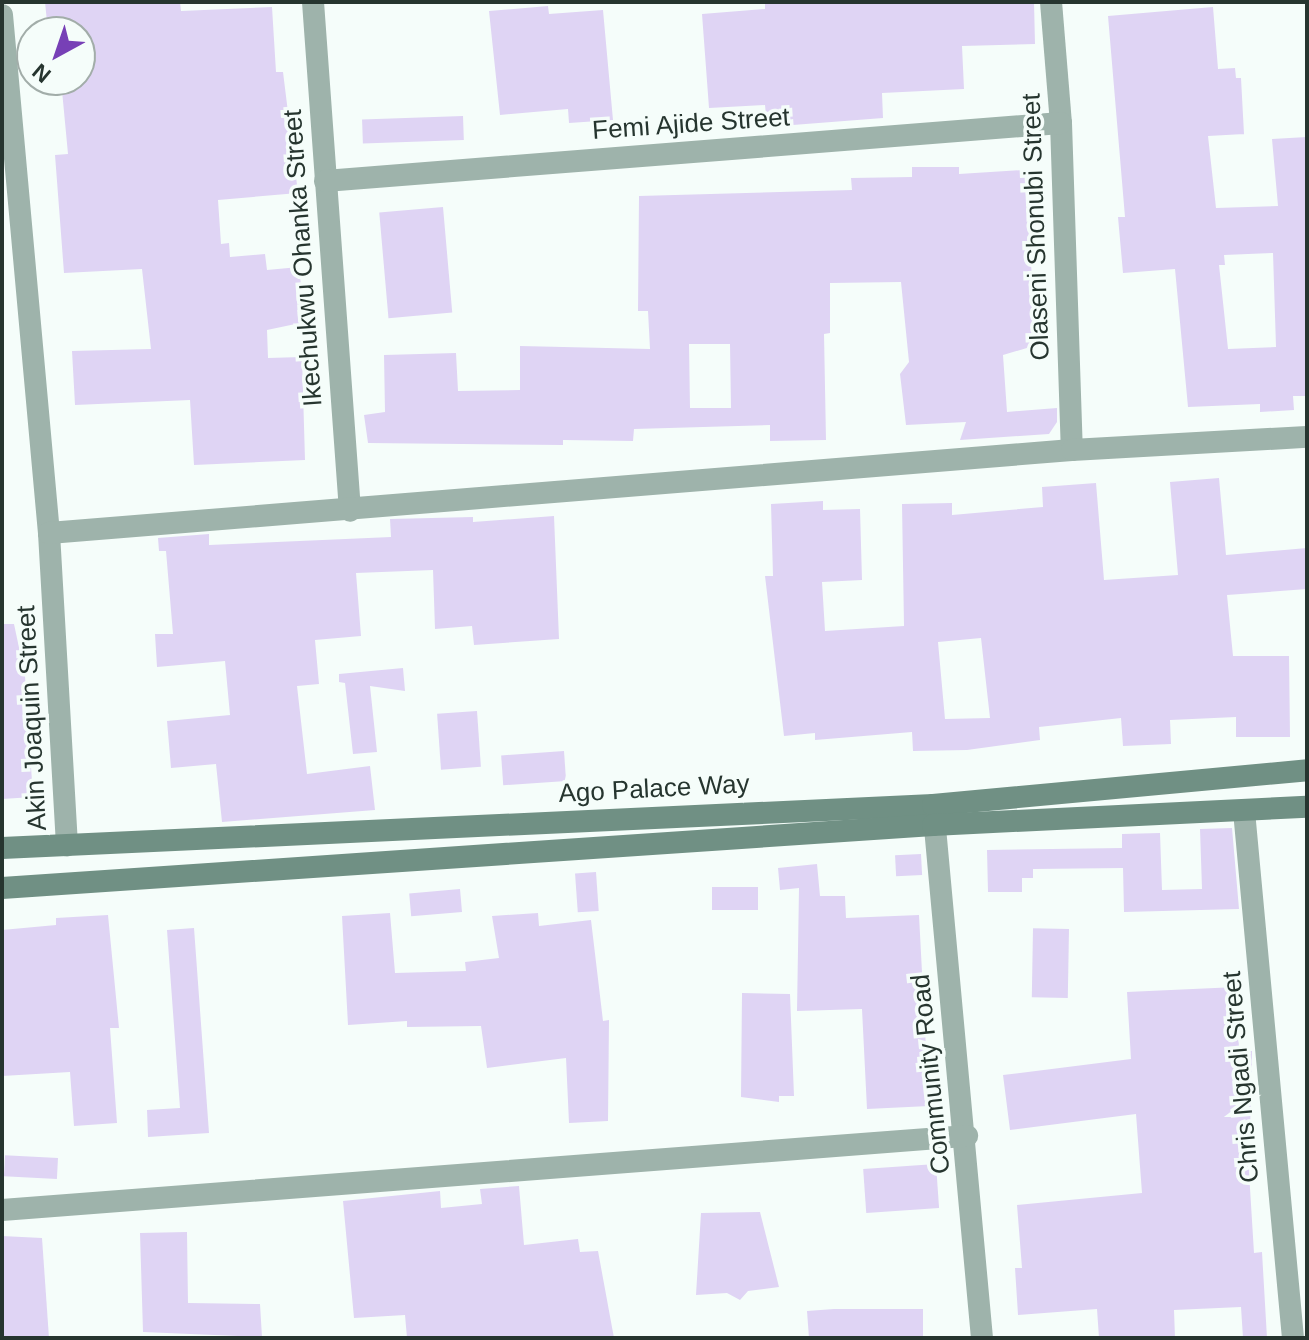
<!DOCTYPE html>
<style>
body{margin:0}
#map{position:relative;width:1309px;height:1340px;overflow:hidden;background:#f5fdfa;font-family:Helvetica,sans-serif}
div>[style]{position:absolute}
.building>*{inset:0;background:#dfd4f4;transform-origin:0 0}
.minor>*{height:22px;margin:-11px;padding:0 11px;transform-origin:11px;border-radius:11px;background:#9eb3ab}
.secondary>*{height:22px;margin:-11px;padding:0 11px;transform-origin:11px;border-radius:11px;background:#709084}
span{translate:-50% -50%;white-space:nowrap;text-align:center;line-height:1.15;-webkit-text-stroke:7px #f5fdfa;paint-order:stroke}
.street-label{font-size:26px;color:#26352f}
.frame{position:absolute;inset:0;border:4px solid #26352f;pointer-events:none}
.north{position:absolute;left:16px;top:16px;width:80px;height:80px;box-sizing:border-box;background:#f5fdfa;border:2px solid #a2ada9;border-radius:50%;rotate:220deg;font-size:22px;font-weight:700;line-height:32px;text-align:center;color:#26352f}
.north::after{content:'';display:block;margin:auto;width:28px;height:36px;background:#7740b6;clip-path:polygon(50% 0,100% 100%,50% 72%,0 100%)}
</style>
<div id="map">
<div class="building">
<i style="clip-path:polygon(45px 2px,180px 2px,181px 11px,272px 7px,276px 72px,283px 72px,298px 193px,218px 200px,221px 244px,229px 243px,230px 257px,265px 254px,267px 270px,299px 267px,305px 322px,267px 330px,268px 358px,302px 357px,305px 460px,194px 465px,190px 400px,75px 405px,72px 351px,151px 349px,142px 269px,64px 273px,55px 155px,68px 154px,61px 80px,80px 80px,80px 32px,48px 32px)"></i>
<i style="clip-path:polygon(765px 2px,1034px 2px,1035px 44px,962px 46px,964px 89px,882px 93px,883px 118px,767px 127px,765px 105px,709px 108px,702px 14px,765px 9px)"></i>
<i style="clip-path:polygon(548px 6px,549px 14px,603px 10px,613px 120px,569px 123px,568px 109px,500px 115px,489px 11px)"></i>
<i style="clip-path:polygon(evenodd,1213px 7px,1218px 69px,1235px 68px,1236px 78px,1241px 78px,1244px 134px,1208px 136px,1216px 208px,1278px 206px,1272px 139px,1307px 137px,1307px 396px,1293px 396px,1294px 410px,1260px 412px,1260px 404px,1188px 407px,1175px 269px,1123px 273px,1118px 217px,1125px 217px,1108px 16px,1213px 7px,1273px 253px,1276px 347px,1228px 349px,1219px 265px,1225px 265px,1224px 255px,1273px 253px)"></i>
<i style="left:463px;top:116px;width:24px;height:101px;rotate:88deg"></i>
<i style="clip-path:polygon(evenodd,912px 167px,959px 167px,959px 174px,1024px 170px,1037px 345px,1003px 355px,1007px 412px,1057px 408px,1057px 422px,1049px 434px,960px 440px,966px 422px,906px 425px,900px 374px,909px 362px,901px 282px,830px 283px,830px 333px,824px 334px,826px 440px,770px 441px,770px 425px,634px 429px,633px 441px,563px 440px,563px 445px,368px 443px,364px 415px,385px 412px,384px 355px,456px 353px,458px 391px,520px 390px,520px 346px,650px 349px,648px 311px,638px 311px,639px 196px,852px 190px,851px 178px,912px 177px,912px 167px,689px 344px,730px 344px,731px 408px,690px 408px,689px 344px)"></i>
<i style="left:443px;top:207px;width:106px;height:64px;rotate:85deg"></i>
<i style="clip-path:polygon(evenodd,1219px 478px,1226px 555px,1307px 548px,1307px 589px,1227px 595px,1233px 656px,1289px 656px,1290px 737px,1236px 737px,1236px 717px,1170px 720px,1171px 744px,1123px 746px,1121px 718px,1039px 727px,1040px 740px,967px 750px,913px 751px,912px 732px,815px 740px,815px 733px,784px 736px,765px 576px,773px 576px,771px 504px,823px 501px,823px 510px,860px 509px,862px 580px,822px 582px,825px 631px,904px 626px,902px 504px,952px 503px,952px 515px,1043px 507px,1042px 487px,1096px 483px,1104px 580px,1178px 575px,1170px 482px,1219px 478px,981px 638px,990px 718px,945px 719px,938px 642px,981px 638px)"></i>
<i style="clip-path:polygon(554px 516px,559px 639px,474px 645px,472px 626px,435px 629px,433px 570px,356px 573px,361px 636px,315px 640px,319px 684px,297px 686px,307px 774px,370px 766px,375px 810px,222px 822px,216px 764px,171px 768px,167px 721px,230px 715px,225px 661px,157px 667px,155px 634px,173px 634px,166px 551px,159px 551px,158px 538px,209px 534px,209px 545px,391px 537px,390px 519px,473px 517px,473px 522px)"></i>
<i style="clip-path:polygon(2px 624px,14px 624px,25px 676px,33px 797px,2px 799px)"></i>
<i style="clip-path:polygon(403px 668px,405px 691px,370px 686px,377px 752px,353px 754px,345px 683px,339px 682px,339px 674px)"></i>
<i style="left:477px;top:711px;width:56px;height:40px;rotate:86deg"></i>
<i style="left:564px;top:751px;width:30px;height:63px;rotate:86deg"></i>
<i style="clip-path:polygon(1232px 828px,1239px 909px,1124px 912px,1123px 868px,1033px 869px,1033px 878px,1022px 878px,1022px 892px,988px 892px,987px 850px,1122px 848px,1122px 834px,1160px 833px,1162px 890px,1202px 889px,1200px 829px)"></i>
<i style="left:921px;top:854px;width:21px;height:26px;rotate:87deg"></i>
<i style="clip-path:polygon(817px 864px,820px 896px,845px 896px,846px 918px,919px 915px,929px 1106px,867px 1109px,862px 1009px,797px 1011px,799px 888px,780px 890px,778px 868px)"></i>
<i style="left:596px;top:872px;width:39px;height:21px;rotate:86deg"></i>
<i style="left:712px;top:887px;width:46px;height:23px"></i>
<i style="left:460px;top:889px;width:23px;height:51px;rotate:85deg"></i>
<i style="clip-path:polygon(390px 913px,395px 973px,466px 971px,465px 962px,499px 958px,492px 916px,538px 913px,539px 926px,591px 920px,603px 1021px,609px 1020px,608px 1121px,569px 1123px,566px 1058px,487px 1068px,481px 1026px,407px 1027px,407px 1021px,348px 1025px,342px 916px)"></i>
<i style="clip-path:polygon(108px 915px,119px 1028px,110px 1028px,117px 1123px,74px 1126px,70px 1072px,2px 1076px,2px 930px,56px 925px,56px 918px)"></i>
<i style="clip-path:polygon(194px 928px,209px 1133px,148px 1137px,147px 1110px,180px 1108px,167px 930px)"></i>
<i style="left:1069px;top:929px;width:69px;height:36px;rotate:91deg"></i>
<i style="clip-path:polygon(1237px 987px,1239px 1051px,1252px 1051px,1249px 1172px,1254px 1253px,1262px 1252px,1267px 1338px,1243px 1338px,1241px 1307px,1174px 1310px,1175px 1338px,1099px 1338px,1097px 1309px,1018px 1315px,1015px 1268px,1022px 1268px,1017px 1205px,1142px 1193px,1136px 1114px,1010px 1130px,1003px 1075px,1131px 1059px,1127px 992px)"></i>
<i style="clip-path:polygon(742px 993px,790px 994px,794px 1096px,779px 1096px,779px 1102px,741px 1097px)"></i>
<i style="left:58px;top:1158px;width:21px;height:53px;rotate:93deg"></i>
<i style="left:936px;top:1164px;width:44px;height:73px;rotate:86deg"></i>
<i style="clip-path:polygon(519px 1186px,524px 1245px,578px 1239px,580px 1252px,598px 1251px,614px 1338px,407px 1338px,405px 1315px,354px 1318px,343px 1201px,440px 1191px,441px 1208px,482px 1204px,480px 1189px)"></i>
<i style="clip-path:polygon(760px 1212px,779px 1287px,748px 1291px,740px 1300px,727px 1293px,696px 1295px,701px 1213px)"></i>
<i style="clip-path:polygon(187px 1232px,188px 1303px,260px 1304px,262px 1337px,143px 1332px,140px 1233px)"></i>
<i style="clip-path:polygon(2px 1236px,42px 1238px,49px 1338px,2px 1338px)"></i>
<i style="clip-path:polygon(834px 1309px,923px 1309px,923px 1338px,809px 1338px,807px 1311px)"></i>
</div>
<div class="minor">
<i style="left:313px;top:2px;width:510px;rotate:85.84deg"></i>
<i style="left:1051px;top:2px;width:121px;rotate:85.3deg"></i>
<i style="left:1061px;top:123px;width:327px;rotate:88.1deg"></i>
<i style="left:2px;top:15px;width:520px;rotate:84.82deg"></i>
<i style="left:49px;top:533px;width:313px;rotate:86.7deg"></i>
<i style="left:325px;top:181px;width:738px;rotate:-4.51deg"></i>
<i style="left:49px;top:533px;width:1026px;rotate:-4.64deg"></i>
<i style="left:1072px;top:450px;width:235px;rotate:-3.2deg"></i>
<i style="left:933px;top:806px;width:534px;rotate:84.74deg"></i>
<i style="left:1244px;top:811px;width:529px;rotate:84.69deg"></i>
<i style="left:2px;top:1210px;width:968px;rotate:-4.39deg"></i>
</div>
<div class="secondary">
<i style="left:2px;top:848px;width:932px;rotate:-2.64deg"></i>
<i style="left:933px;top:805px;width:376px;rotate:-5.3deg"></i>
<i style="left:2px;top:888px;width:933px;rotate:-3.87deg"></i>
<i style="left:933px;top:825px;width:374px;rotate:-2.8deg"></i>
</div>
<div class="street-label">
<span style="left:691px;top:124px;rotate:-4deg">Femi Ajide Street</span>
<span style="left:1036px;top:227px;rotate:-92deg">Olaseni Shonubi Street</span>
<span style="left:303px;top:258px;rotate:-94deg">Ikechukwu Ohanka Street</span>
<span style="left:32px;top:718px;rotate:-93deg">Akin Joaquin Street</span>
<span style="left:654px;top:789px;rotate:-3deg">Ago Palace Way</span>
<span style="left:931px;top:1074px;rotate:-96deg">Community Road</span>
<span style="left:1241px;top:1077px;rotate:-95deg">Chris Ngadi Street</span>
</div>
<div class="frame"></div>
<div class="north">N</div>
</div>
